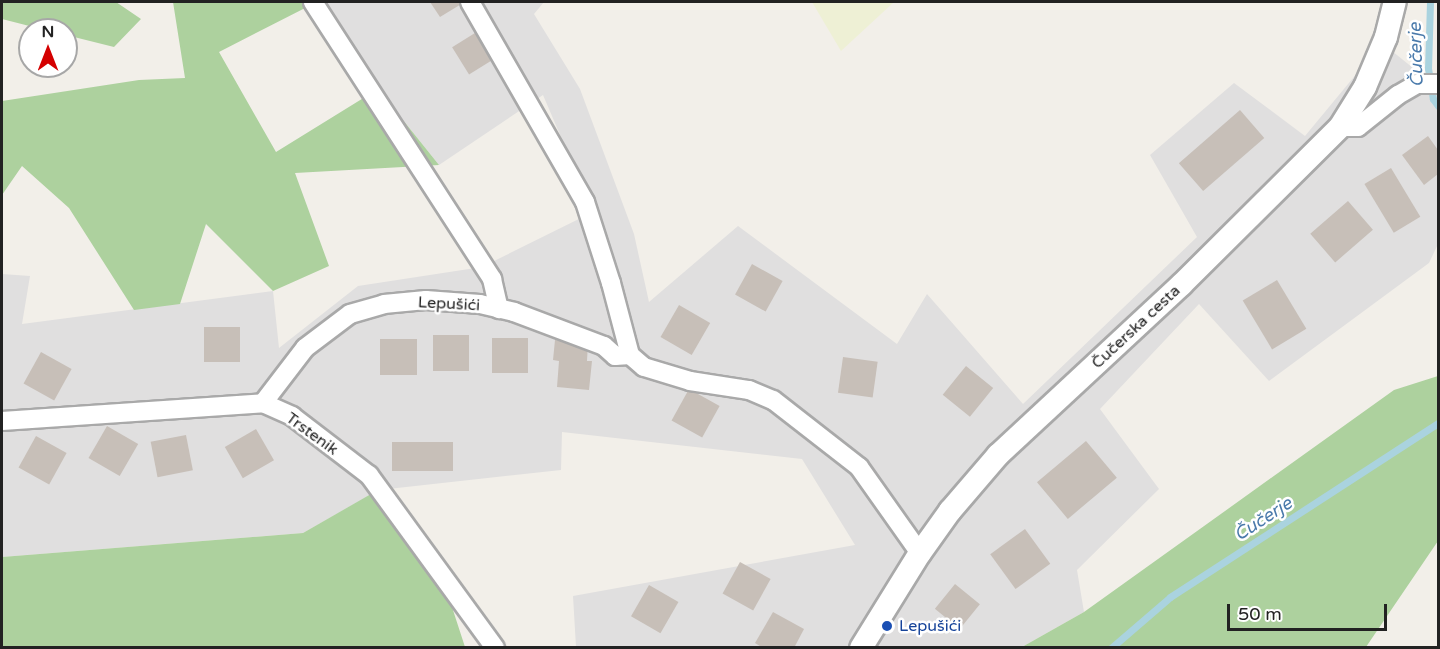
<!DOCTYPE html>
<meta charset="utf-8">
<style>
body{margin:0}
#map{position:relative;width:1440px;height:649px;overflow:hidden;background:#f2efe9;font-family:"Varela Round",sans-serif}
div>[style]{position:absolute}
.residential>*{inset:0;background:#e0dfdf}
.farmland>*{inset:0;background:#eef0d5}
.forest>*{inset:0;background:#add19e}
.stream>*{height:7px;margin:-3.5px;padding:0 3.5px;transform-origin:3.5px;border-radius:3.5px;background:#aad3df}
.building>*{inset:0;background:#c7bfb8;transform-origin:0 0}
.roads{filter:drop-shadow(2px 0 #a9a9a9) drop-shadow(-2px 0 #a9a9a9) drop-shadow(0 2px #a9a9a9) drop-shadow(0 -2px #a9a9a9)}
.minor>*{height:18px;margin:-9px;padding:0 9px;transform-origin:9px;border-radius:9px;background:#fff}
.tertiary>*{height:22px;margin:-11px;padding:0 11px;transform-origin:11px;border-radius:11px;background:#fff}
.dots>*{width:16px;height:16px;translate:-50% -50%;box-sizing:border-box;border:3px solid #fff;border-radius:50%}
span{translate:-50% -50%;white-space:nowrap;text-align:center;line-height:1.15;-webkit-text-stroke:5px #fff;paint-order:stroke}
.street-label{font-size:16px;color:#222}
.transit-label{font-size:16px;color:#164399}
.left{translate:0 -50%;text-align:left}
.water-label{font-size:18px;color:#4a7aab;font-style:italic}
.frame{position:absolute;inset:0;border:3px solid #222;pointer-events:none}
.north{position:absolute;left:18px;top:18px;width:60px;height:60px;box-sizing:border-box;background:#fff;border:2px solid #a7a7a7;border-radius:50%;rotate:0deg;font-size:16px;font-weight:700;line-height:24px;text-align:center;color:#222}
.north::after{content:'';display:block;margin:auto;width:21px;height:27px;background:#d40000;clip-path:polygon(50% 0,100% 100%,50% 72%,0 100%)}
.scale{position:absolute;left:1227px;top:604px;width:160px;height:27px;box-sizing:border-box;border:3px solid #222;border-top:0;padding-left:8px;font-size:18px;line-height:21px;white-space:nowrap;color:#222;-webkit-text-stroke:4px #fff;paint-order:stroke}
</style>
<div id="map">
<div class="residential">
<i style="clip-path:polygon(308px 2px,544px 2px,534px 14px,580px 89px,634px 234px,649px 302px,738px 226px,897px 344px,927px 294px,1023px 404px,1197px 237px,1150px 155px,1234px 83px,1305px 136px,1382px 43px,1438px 88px,1438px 244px,1429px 263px,1269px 381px,1199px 304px,1100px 409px,1159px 489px,1077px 570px,1084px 612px,1022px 647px,576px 647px,573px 596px,855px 545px,802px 459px,562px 432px,561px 470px,379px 490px,303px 533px,2px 557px,2px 274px,30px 276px,22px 324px,273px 291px,279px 348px,358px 286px,482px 267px,593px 212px,543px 95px,439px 165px)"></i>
</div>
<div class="farmland">
<i style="clip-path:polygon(812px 2px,894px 2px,841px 51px)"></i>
</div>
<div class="forest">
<i style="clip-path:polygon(2px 2px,116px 2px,141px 19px,114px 47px,66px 35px,66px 30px,45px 30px,2px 19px)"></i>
<i style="clip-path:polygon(173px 2px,308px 2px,311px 5px,219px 52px,276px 152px,378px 89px,439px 165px,295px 173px,329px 266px,273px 291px,206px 224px,180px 304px,134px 310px,69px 208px,22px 166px,2px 195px,2px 101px,139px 80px,185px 78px)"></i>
<i style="clip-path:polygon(1438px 376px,1438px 541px,1366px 647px,1022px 647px,1084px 612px,1394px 390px)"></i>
<i style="clip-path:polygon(371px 494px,451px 604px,465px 647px,2px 647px,2px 557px,303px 533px)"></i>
</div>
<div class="stream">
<i style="left:1430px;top:2px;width:66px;rotate:91.7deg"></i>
<i style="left:1428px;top:68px;width:31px;rotate:81deg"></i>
<i style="left:1433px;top:99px;width:9px;rotate:54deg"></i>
<i style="left:1111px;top:648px;width:78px;rotate:-40.8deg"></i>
<i style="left:1170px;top:597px;width:320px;rotate:-33deg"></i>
</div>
<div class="building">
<i style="clip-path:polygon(430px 2px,461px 2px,463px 3px,440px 17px)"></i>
<i style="left:475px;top:33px;width:32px;height:27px;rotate:58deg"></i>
<i style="left:1240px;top:110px;width:37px;height:81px;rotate:49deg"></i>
<i style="clip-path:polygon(1428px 136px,1438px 150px,1438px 174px,1424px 185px,1402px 155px)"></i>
<i style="left:1391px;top:168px;width:57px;height:31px;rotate:59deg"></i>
<i style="left:1348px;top:201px;width:38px;height:50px;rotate:49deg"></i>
<i style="left:752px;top:264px;width:35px;height:35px;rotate:29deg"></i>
<i style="left:1277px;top:280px;width:57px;height:40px;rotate:59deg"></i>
<i style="left:679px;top:305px;width:36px;height:37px;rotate:30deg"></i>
<i style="left:204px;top:327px;width:36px;height:35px"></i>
<i style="left:469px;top:335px;width:36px;height:36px;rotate:90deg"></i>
<i style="left:492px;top:338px;width:36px;height:35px"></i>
<i style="left:417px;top:339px;width:36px;height:37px;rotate:90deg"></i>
<i style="clip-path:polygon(555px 340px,588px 343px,587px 361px,592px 361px,589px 390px,557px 387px,559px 361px,553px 360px)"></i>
<i style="left:41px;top:352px;width:35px;height:36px;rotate:29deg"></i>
<i style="left:843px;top:357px;width:35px;height:36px;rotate:8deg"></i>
<i style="left:966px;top:366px;width:35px;height:37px;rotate:39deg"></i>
<i style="left:689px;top:389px;width:35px;height:36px;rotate:29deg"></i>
<i style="left:107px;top:426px;width:36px;height:37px;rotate:30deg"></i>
<i style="left:256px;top:429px;width:36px;height:36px;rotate:60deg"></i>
<i style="left:186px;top:435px;width:36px;height:36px;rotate:79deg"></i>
<i style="left:36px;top:436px;width:35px;height:36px;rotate:29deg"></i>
<i style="left:1086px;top:441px;width:48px;height:64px;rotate:50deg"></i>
<i style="left:392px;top:442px;width:61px;height:29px"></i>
<i style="left:1025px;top:529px;width:43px;height:43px;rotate:54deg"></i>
<i style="left:740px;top:562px;width:35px;height:36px;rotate:29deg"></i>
<i style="left:955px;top:584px;width:32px;height:32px;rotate:39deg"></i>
<i style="left:649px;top:585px;width:34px;height:36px;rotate:30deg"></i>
<i style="clip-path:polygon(773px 612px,804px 629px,794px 648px,763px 648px,755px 643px)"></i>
</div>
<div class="roads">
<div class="minor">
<i style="left:313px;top:2px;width:330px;rotate:57.1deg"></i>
<i style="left:492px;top:279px;width:31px;rotate:77deg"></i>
<i style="left:470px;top:2px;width:231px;rotate:60.1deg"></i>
<i style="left:585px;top:202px;width:85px;rotate:72.2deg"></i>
<i style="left:611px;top:283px;width:74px;rotate:75.2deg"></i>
<i style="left:630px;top:355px;width:18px;rotate:41deg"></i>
<i style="left:644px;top:367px;width:48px;rotate:16.9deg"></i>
<i style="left:690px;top:381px;width:60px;rotate:8.7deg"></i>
<i style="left:749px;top:390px;width:26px;rotate:23deg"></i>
<i style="left:773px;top:400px;width:109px;rotate:37.9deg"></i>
<i style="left:859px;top:467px;width:105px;rotate:54.7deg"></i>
<i style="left:1340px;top:127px;width:18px"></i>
<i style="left:1358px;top:127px;width:51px;rotate:-38.7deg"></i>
<i style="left:1398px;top:95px;width:22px;rotate:-30deg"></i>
<i style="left:1417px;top:84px;width:21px"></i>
<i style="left:263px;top:403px;width:69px;rotate:-52.6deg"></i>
<i style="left:305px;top:348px;width:56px;rotate:-37.1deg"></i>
<i style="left:350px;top:314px;width:35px;rotate:-16deg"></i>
<i style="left:384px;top:304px;width:42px;rotate:-5.4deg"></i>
<i style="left:426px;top:300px;width:54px;rotate:4.2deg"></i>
<i style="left:480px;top:304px;width:35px;rotate:13deg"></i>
<i style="left:514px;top:312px;width:96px;rotate:20.7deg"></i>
<i style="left:604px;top:346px;width:15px;rotate:42deg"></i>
<i style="left:615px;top:356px;width:15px;rotate:-4deg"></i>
<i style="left:2px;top:421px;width:262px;rotate:-3.9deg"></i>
<i style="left:263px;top:403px;width:32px;rotate:24deg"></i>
<i style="left:292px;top:416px;width:97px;rotate:37.5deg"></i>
<i style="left:369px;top:475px;width:214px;rotate:53.9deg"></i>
</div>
<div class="tertiary">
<i style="left:861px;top:648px;width:112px;rotate:-58.2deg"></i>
<i style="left:920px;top:553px;width:52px;rotate:-54.5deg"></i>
<i style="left:950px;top:511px;width:74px;rotate:-49.4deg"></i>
<i style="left:998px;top:455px;width:250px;rotate:-42.9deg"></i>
<i style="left:1181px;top:285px;width:224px;rotate:-44.8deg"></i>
<i style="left:1340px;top:127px;width:47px;rotate:-58deg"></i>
<i style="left:1365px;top:87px;width:54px;rotate:-67.2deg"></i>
<i style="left:1386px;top:37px;width:36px;rotate:-76deg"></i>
</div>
</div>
<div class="dots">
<i style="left:887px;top:626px;background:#1a4fb4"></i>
</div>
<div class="street-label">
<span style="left:449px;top:304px;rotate:3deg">Lepušići</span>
<span style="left:1136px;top:327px;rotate:-43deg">Čučerska cesta</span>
<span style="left:312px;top:434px;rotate:36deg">Trstenik</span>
</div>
<div class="transit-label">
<span class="left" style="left:899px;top:626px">Lepušići</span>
</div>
<div class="water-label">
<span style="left:1416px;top:55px;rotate:-92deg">Čučerje</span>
<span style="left:1263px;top:519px;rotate:-33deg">Čučerje</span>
</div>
<div class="frame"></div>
<div class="north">N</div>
<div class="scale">50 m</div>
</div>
